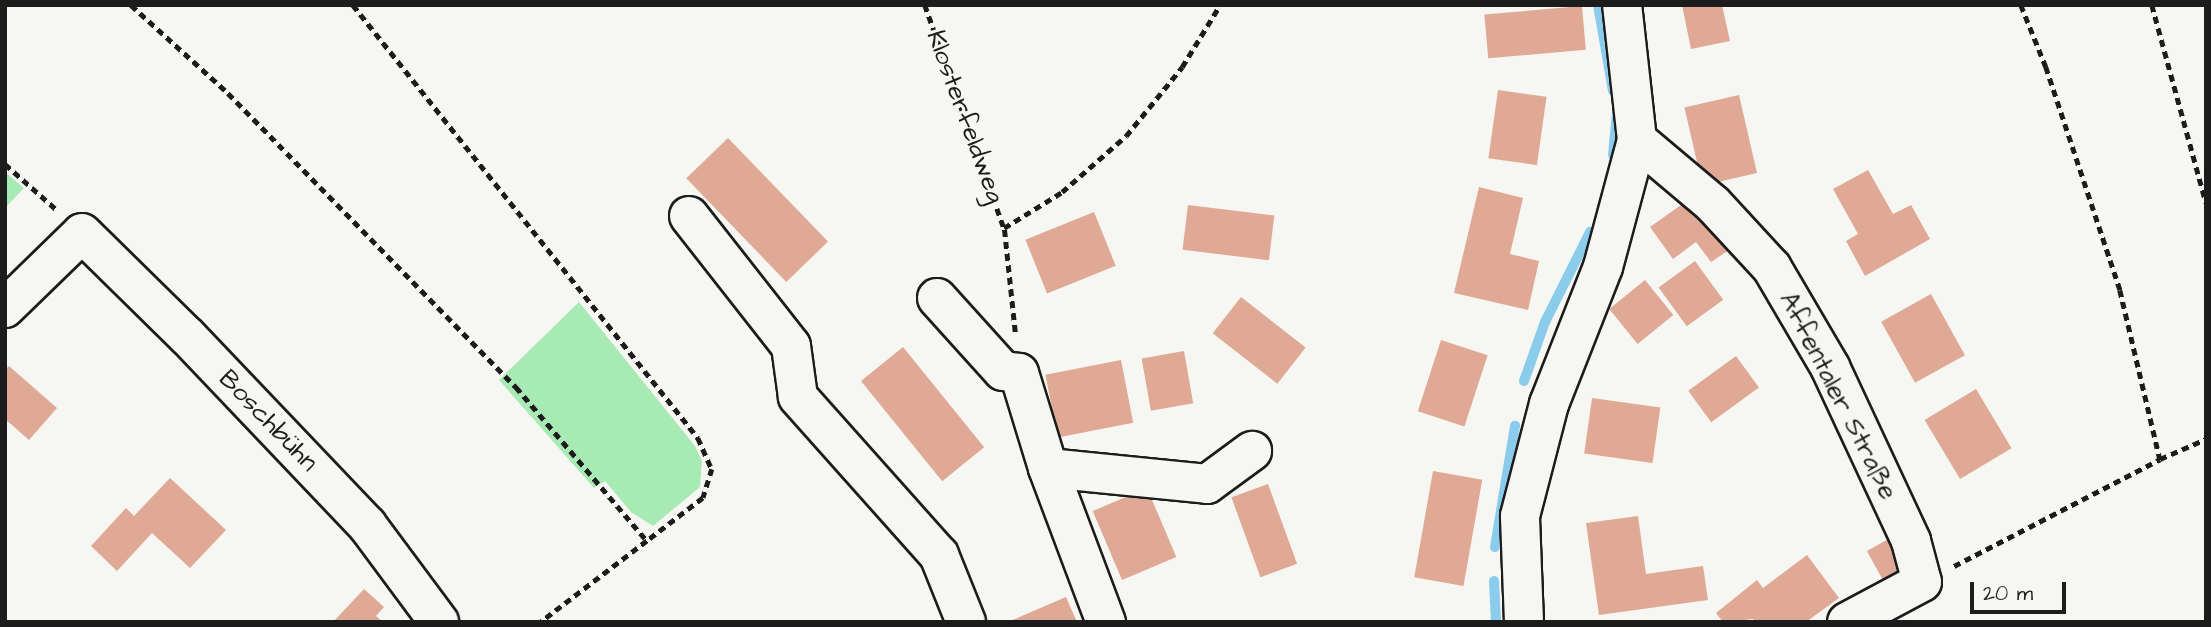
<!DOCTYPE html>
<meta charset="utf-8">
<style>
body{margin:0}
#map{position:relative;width:2211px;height:627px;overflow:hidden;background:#f6f6f2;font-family:"Architects Daughter",sans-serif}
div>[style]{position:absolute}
.green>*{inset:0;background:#a7eab4}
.stream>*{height:10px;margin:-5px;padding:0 5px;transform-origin:5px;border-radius:5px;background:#8bccec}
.building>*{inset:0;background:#dfa995;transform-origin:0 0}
.path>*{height:4.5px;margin-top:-2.25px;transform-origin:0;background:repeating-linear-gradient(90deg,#1c1c1c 0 7px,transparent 0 12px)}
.roads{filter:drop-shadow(2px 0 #1c1c1c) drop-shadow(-2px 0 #1c1c1c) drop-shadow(0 2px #1c1c1c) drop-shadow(0 -2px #1c1c1c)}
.minor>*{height:38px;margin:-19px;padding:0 19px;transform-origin:19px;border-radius:19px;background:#f6f6f2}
span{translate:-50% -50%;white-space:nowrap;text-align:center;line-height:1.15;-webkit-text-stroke:6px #f6f6f2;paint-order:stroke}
.street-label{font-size:26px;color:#1c1c1c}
.frame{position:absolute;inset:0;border:7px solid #1c1c1c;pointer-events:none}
.scale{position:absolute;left:1970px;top:582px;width:96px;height:32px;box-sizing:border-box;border:4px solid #1c1c1c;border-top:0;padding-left:9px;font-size:21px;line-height:24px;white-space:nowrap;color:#1c1c1c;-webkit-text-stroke:5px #f6f6f2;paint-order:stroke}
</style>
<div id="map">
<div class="green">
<i style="clip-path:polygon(5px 172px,24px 188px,5px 208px)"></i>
<i style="clip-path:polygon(579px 302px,695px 446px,702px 461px,700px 487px,653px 526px,631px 512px,605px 481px,594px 488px,499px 380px)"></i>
</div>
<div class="stream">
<i style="left:1598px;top:5px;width:87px;rotate:80.1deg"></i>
<i style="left:1613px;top:155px;width:42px;rotate:-84.6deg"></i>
<i style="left:1524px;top:381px;width:63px;rotate:-70.4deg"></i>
<i style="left:1545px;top:322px;width:101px;rotate:-63.4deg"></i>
<i style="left:1495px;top:547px;width:123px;rotate:-80.6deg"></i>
<i style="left:1494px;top:581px;width:41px;rotate:87.2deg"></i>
</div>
<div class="building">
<i style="clip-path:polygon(1682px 5px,1722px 5px,1730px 41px,1691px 49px)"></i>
<i style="left:1582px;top:6px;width:44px;height:98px;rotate:85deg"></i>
<i style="left:1498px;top:90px;width:49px;height:69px;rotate:8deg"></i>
<i style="left:1739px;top:95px;width:80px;height:56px;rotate:77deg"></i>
<i style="left:728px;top:138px;width:144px;height:58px;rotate:46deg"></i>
<i style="clip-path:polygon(1868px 170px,1893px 214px,1911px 205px,1930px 239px,1865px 276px,1846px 241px,1858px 234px,1833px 189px)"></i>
<i style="clip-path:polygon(1479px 187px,1523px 198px,1510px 254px,1539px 261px,1528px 310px,1454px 293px)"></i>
<i style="clip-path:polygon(1695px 195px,1732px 248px,1711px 262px,1696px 242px,1673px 259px,1650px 227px)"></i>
<i style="left:1188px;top:205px;width:87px;height:45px;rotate:7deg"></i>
<i style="left:1094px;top:212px;width:58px;height:74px;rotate:68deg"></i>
<i style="left:1695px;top:261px;width:48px;height:45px;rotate:54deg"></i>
<i style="left:1645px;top:280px;width:45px;height:46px;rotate:51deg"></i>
<i style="left:1931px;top:294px;width:70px;height:57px;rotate:61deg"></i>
<i style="left:1241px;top:297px;width:82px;height:46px;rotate:38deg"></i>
<i style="left:1441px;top:340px;width:49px;height:75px;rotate:18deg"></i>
<i style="left:903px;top:347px;width:129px;height:54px;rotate:51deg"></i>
<i style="left:1184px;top:351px;width:53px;height:43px;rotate:80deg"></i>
<i style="left:1736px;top:356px;width:39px;height:59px;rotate:54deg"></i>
<i style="left:1121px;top:360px;width:64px;height:77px;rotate:79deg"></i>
<i style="clip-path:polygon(9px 366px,57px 408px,29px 440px,5px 419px,5px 370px)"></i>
<i style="left:1976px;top:389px;width:69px;height:60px;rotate:59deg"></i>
<i style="left:1592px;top:398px;width:69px;height:56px;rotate:8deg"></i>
<i style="left:1433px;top:471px;width:50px;height:108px;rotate:10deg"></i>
<i style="clip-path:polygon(170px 478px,226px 530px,190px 568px,152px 533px,117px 571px,91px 546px,126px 508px,134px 516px)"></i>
<i style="left:1268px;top:484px;width:85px;height:39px;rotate:70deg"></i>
<i style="left:1147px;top:488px;width:75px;height:59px;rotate:67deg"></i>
<i style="clip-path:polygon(1638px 516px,1646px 574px,1703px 566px,1708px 600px,1599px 615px,1586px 523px)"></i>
<i style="left:1894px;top:536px;width:33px;height:31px;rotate:61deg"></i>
<i style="clip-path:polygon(1807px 555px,1839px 598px,1806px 622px,1755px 622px,1753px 619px,1723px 622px,1716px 613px,1757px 580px,1763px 588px)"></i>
<i style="clip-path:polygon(364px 589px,384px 607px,376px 616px,383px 622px,333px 622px)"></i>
<i style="clip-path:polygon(1066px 597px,1077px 622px,1008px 622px)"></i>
</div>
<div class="path">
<i style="left:131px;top:5px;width:131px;rotate:42.2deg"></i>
<i style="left:228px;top:93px;width:412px;rotate:45.6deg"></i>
<i style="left:516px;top:387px;width:202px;rotate:49.6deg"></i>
<i style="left:647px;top:541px;width:133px;rotate:142.6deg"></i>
<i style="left:353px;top:5px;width:554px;rotate:51.45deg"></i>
<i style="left:698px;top:438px;width:34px;rotate:66deg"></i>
<i style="left:712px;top:469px;width:30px;rotate:107deg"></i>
<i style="left:703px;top:498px;width:71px;rotate:142.5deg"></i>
<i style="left:925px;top:5px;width:237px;rotate:70.5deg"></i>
<i style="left:2021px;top:5px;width:67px;rotate:68deg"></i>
<i style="left:2046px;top:67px;width:235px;rotate:71.6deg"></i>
<i style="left:2120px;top:290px;width:174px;rotate:76.7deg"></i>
<i style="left:2152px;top:5px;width:205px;rotate:74.7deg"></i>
<i style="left:5px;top:164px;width:69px;rotate:41.5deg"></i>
<i style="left:1015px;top:332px;width:105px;rotate:-96deg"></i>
<i style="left:1004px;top:228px;width:68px;rotate:-31.8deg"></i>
<i style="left:1062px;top:192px;width:85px;rotate:-41.2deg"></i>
<i style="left:1126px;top:136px;width:89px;rotate:-50.9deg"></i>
<i style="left:1182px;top:67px;width:73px;rotate:-58.5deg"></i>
<i style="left:1954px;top:566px;width:232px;rotate:-27.4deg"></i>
<i style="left:2160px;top:459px;width:50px;rotate:-23.5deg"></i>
</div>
<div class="roads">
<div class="minor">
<i style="left:1637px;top:140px;width:99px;rotate:40.1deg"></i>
<i style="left:1713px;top:204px;width:87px;rotate:47.3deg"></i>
<i style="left:1772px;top:268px;width:115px;rotate:59.6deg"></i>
<i style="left:1830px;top:367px;width:192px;rotate:65deg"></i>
<i style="left:1911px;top:541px;width:42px;rotate:75deg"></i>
<i style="left:1922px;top:582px;width:85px;rotate:151.9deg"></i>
<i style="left:689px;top:216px;width:165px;rotate:51.9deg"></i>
<i style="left:791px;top:346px;width:51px;rotate:82.2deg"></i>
<i style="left:798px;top:397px;width:212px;rotate:48.3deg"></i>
<i style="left:939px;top:555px;width:72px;rotate:68.1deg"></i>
<i style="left:937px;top:298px;width:98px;rotate:47.9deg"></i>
<i style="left:1003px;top:371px;width:16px;rotate:7deg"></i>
<i style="left:1019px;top:373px;width:99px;rotate:73deg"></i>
<i style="left:1048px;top:468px;width:165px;rotate:69.4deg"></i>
<i style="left:5px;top:308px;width:107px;rotate:-44.2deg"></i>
<i style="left:82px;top:233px;width:148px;rotate:44.5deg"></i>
<i style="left:188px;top:337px;width:260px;rotate:46.4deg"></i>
<i style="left:367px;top:525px;width:121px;rotate:53.4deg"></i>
<i style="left:1048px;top:468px;width:160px;rotate:5.7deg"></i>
<i style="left:1207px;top:484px;width:56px;rotate:-36.3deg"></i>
<i style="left:1524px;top:622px;width:106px;rotate:-92.2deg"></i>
<i style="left:1520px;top:516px;width:116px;rotate:-75.5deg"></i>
<i style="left:1549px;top:404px;width:147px;rotate:-68.5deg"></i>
<i style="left:1603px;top:267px;width:131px;rotate:-75deg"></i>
<i style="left:1637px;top:140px;width:136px;rotate:-96.3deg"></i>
</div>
</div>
<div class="street-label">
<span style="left:965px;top:117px;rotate:70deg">Klosterfeldweg</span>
<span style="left:1838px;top:396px;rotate:63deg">Affentaler Straße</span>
<span style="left:268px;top:421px;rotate:46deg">Boschbühn</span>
</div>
<div class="frame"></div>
<div class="scale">20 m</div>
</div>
